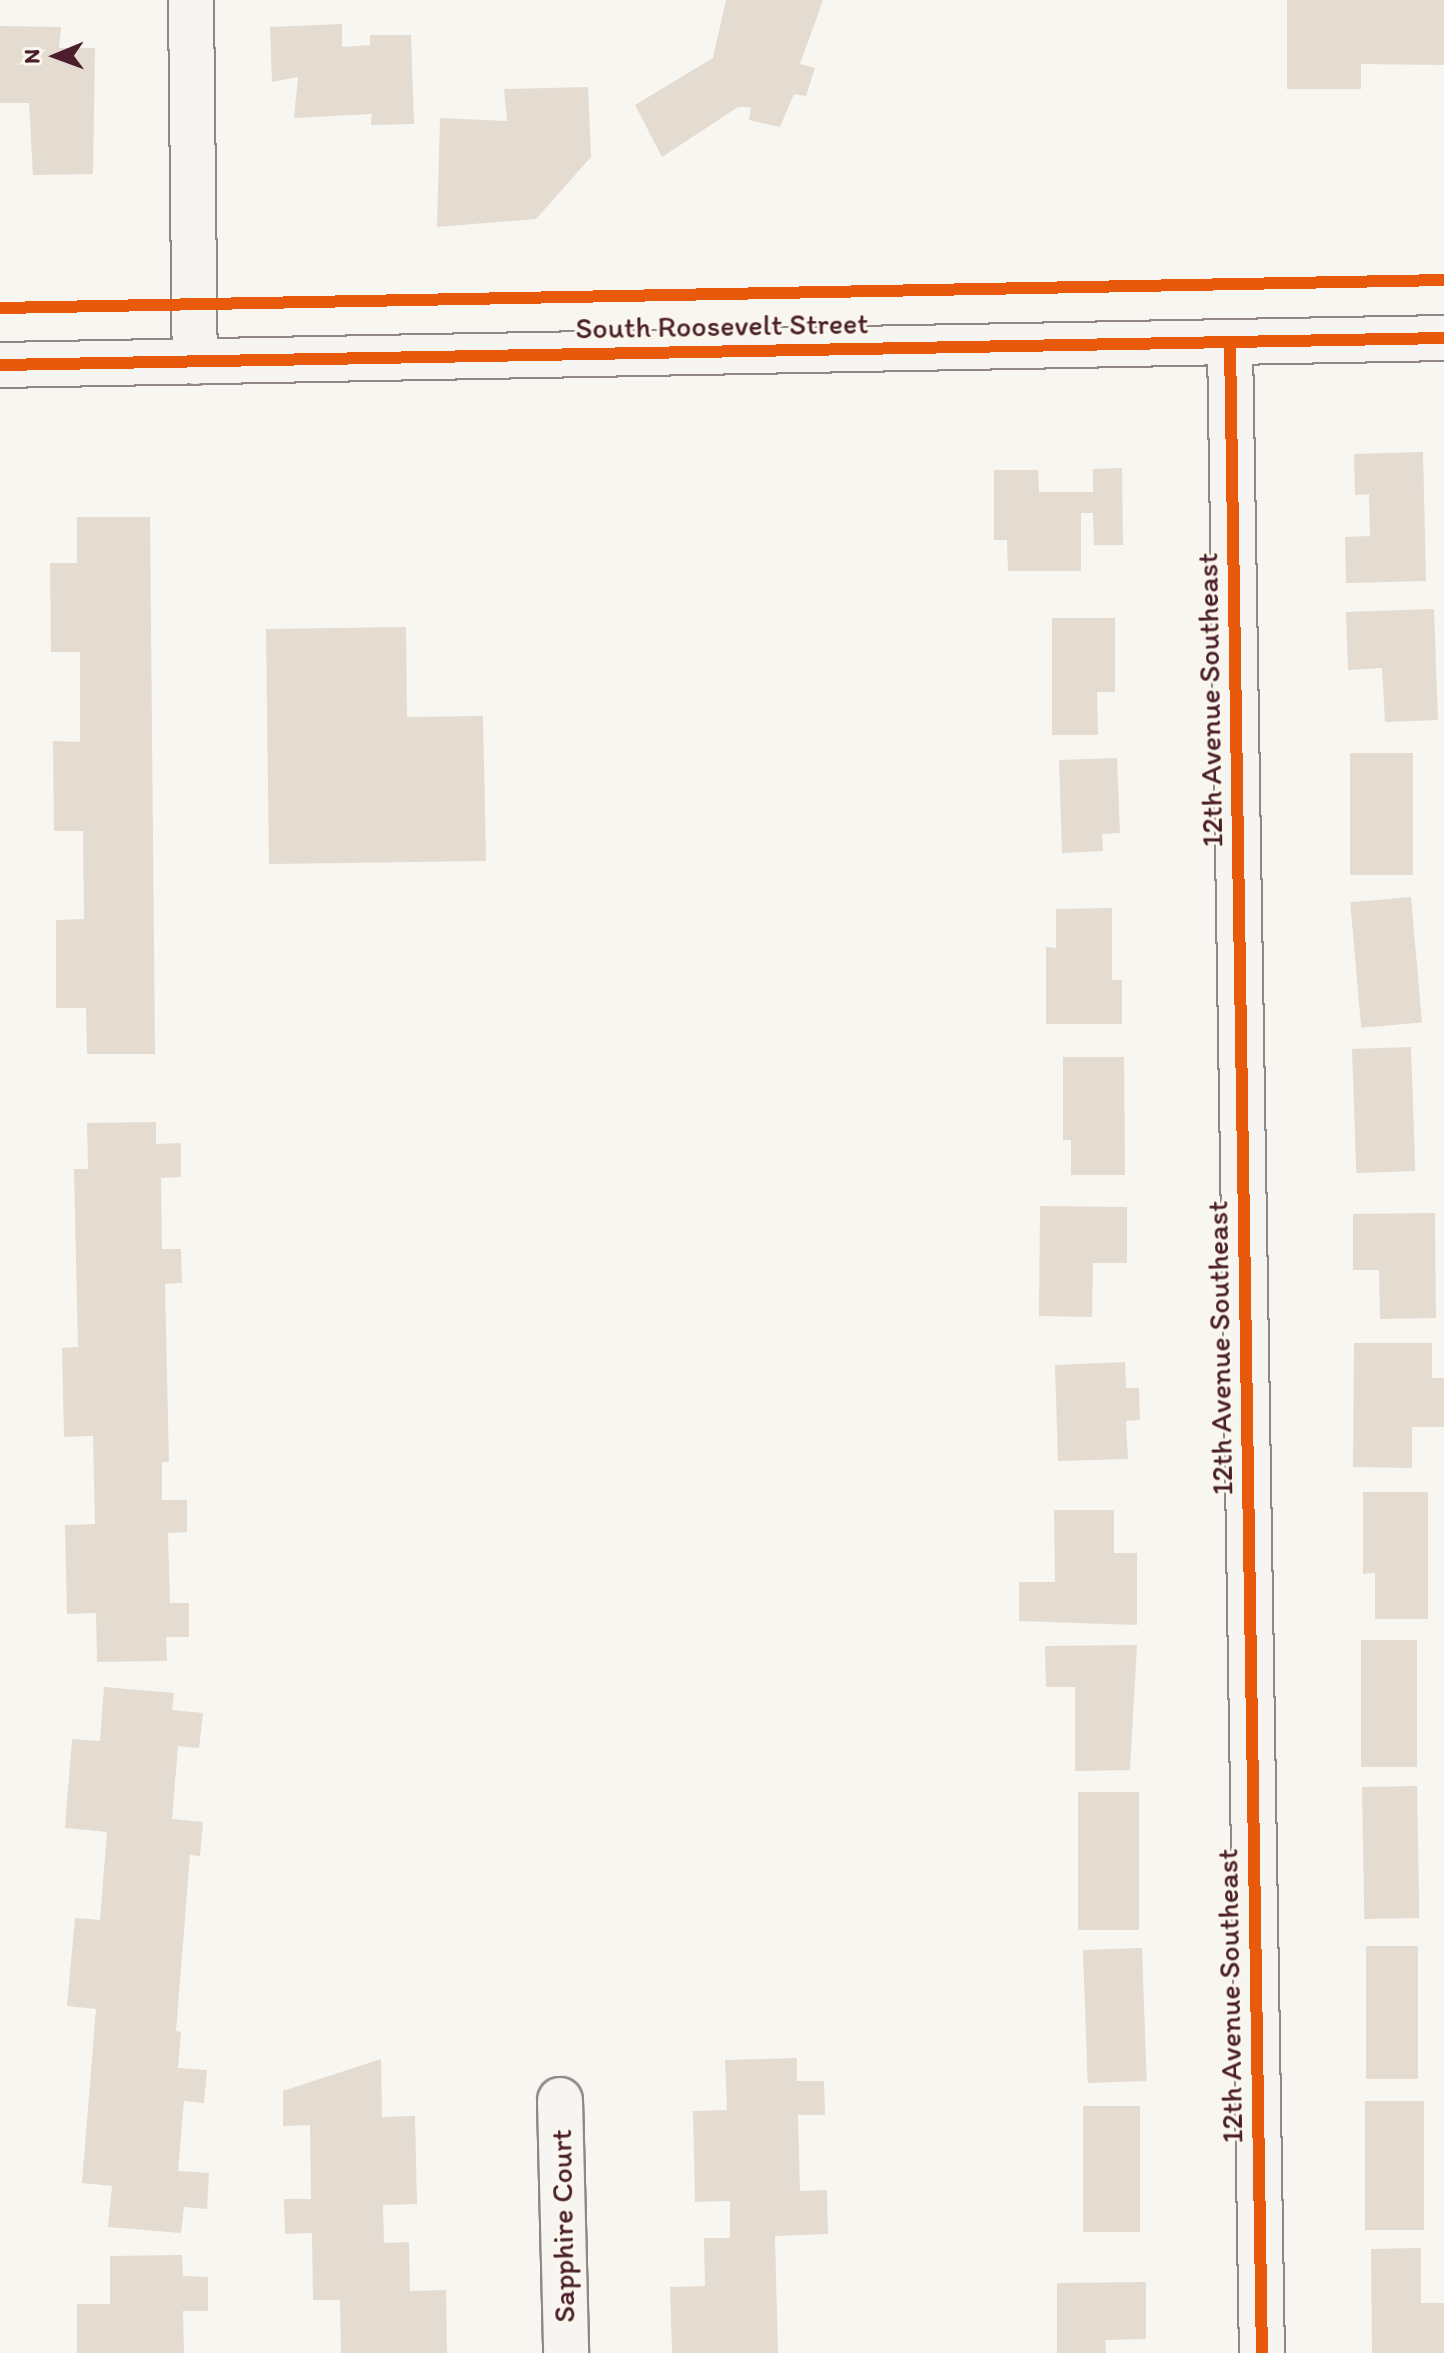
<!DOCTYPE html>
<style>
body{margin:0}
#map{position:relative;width:1444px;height:2353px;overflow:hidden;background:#f8f6f0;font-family:Itim,sans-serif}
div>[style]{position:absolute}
.building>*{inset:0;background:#e4dbd1;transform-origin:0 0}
.roads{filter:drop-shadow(2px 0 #918787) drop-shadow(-2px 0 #918787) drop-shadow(0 2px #918787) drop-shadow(0 -2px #918787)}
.minor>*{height:44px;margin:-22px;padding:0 22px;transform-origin:22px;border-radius:22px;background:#f6f5f1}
.cycleway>*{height:12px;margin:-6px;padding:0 6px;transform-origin:6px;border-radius:6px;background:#e8590c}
span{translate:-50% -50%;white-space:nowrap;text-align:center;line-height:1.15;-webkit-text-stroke:6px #fbf7ec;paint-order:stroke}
.street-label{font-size:30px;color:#4a1f2b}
.north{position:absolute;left:16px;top:16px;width:80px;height:80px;-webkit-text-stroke:6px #fbf7ec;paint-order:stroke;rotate:269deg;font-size:22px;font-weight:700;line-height:32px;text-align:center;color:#4a1f2b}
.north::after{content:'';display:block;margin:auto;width:28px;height:36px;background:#4a1f2b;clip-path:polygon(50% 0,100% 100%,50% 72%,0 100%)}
</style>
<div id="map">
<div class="building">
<i style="clip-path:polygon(726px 0,823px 0,800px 64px,815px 68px,806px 96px,794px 94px,780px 127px,749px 120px,751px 107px,738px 107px,662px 157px,635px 105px,713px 58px)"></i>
<i style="clip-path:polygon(1287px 0,1444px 0,1444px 65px,1361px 64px,1361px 89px,1287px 89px)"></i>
<i style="clip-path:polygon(342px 24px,342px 47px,370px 45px,370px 35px,411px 35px,414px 124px,371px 125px,372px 114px,294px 118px,298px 77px,272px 82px,270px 27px)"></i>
<i style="clip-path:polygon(0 26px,61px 27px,59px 48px,95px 48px,93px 174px,33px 175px,29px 103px,0 103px)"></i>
<i style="clip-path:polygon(588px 87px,591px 157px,536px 219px,437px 227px,440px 118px,507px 121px,504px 89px)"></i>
<i style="clip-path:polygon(1423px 452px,1426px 581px,1346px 583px,1345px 537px,1370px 536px,1369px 494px,1355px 495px,1354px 454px)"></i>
<i style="clip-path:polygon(1122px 468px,1123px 545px,1094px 545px,1093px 513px,1081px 513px,1081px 571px,1008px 571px,1007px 540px,994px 540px,994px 470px,1038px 470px,1039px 492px,1093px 492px,1093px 469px)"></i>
<i style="clip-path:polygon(77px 517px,150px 517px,155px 1054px,87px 1054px,86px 1008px,56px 1008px,56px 920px,84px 919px,83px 831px,54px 831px,53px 741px,80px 742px,80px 652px,51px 652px,50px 563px,77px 563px)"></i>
<i style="clip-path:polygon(1434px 609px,1438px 720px,1385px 722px,1382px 668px,1348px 670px,1346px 612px)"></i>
<i style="clip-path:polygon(1052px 618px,1115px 618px,1115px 692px,1097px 692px,1098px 735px,1052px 735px)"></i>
<i style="clip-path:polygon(406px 627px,407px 717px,483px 716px,486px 861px,269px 864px,266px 629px)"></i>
<i style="left:1350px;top:753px;width:63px;height:122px"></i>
<i style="clip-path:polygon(1117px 758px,1120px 833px,1102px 834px,1103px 851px,1062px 853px,1059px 760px)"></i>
<i style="left:1411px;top:897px;width:126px;height:61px;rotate:85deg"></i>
<i style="clip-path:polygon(1112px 908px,1112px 980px,1122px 980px,1122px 1024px,1046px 1024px,1046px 947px,1056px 948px,1056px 909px)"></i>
<i style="left:1411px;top:1047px;width:124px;height:59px;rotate:88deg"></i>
<i style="clip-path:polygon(1063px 1057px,1124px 1057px,1125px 1175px,1071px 1175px,1071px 1140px,1063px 1140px)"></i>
<i style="clip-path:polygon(156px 1122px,156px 1144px,181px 1143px,181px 1177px,161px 1178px,162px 1249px,181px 1249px,182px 1283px,165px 1284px,169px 1462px,162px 1462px,162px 1500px,187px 1500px,187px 1532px,168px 1533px,170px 1603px,189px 1603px,189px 1637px,166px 1637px,167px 1661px,97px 1662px,96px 1613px,67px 1614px,65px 1525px,95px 1524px,93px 1436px,64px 1437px,62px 1348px,78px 1347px,74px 1169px,88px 1169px,87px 1123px)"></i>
<i style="clip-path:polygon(1040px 1206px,1127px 1207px,1127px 1263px,1093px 1263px,1092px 1317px,1039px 1316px)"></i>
<i style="clip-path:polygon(1435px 1213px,1436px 1318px,1380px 1319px,1379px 1270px,1353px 1270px,1353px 1214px)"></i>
<i style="clip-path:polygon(1354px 1343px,1432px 1343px,1432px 1378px,1444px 1378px,1444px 1427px,1412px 1427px,1412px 1468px,1353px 1467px)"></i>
<i style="clip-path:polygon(1125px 1362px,1126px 1388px,1139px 1388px,1140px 1420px,1126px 1421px,1128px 1459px,1058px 1461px,1055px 1365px)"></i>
<i style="clip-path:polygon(1363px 1492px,1428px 1492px,1428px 1619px,1375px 1619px,1375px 1573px,1363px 1574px)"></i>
<i style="clip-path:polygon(1054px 1510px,1114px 1510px,1114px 1553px,1137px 1553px,1137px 1625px,1019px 1621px,1019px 1582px,1055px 1582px)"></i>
<i style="left:1361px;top:1640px;width:56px;height:127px"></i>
<i style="clip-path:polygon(1137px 1645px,1130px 1770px,1075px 1771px,1075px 1687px,1046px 1687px,1045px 1646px)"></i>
<i style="clip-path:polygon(104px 1687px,174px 1693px,172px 1710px,203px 1713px,199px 1748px,178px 1746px,172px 1819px,203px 1822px,200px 1856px,190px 1855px,176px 2031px,181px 2032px,178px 2068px,207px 2070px,204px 2103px,184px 2101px,178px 2171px,209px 2173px,207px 2209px,184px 2207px,181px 2233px,108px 2227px,112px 2186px,82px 2183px,96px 2009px,67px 2006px,75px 1918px,100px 1920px,107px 1832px,65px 1828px,72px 1739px,100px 1741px)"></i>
<i style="left:1417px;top:1786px;width:132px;height:55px;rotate:89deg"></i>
<i style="left:1078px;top:1792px;width:61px;height:138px"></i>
<i style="left:1366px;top:1946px;width:52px;height:133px"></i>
<i style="left:1142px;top:1948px;width:133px;height:59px;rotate:88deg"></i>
<i style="clip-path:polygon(797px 2058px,797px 2081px,824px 2081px,825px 2115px,798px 2115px,800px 2191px,827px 2190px,828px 2234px,775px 2236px,778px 2353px,672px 2353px,670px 2287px,705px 2286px,704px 2238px,730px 2238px,730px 2201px,695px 2202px,693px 2111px,727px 2110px,725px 2060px)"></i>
<i style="clip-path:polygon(381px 2059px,382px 2117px,415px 2116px,417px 2204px,383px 2205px,384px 2243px,409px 2242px,410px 2291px,446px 2290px,447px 2353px,341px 2353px,340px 2300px,313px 2300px,312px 2233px,285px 2234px,284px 2199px,311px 2199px,310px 2125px,283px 2126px,283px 2091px)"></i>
<i style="left:1365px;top:2101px;width:59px;height:129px"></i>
<i style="left:1140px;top:2106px;width:126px;height:57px;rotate:90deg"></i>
<i style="clip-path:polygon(1421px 2248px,1421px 2303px,1444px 2303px,1444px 2353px,1372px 2353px,1371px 2249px)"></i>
<i style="clip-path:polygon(182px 2255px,183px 2276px,208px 2277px,208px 2311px,183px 2311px,184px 2353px,77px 2353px,77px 2304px,110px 2304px,110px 2256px)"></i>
<i style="clip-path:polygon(1146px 2282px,1146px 2339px,1105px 2340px,1106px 2353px,1057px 2353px,1057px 2283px)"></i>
</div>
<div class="roads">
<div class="minor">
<i style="left:191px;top:0;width:362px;rotate:89.4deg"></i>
<i style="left:1230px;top:343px;width:2010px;rotate:89.09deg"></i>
<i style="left:0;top:365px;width:1444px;rotate:-1.07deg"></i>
<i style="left:560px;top:2100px;width:253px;rotate:88.6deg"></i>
</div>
</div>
<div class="cycleway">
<i style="left:0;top:308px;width:1444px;rotate:-1.11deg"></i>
<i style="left:1230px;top:343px;width:2010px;rotate:89.09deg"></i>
<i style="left:0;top:365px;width:1444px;rotate:-1.07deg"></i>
</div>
<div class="street-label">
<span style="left:722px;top:326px;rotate:-1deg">South Roosevelt Street</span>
<span style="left:1210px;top:700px;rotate:-91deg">12th Avenue Southeast</span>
<span style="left:1220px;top:1348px;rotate:-91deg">12th Avenue Southeast</span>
<span style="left:1230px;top:1996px;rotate:-91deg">12th Avenue Southeast</span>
<span style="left:563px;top:2226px;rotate:-91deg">Sapphire Court</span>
</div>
<div class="north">N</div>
</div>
